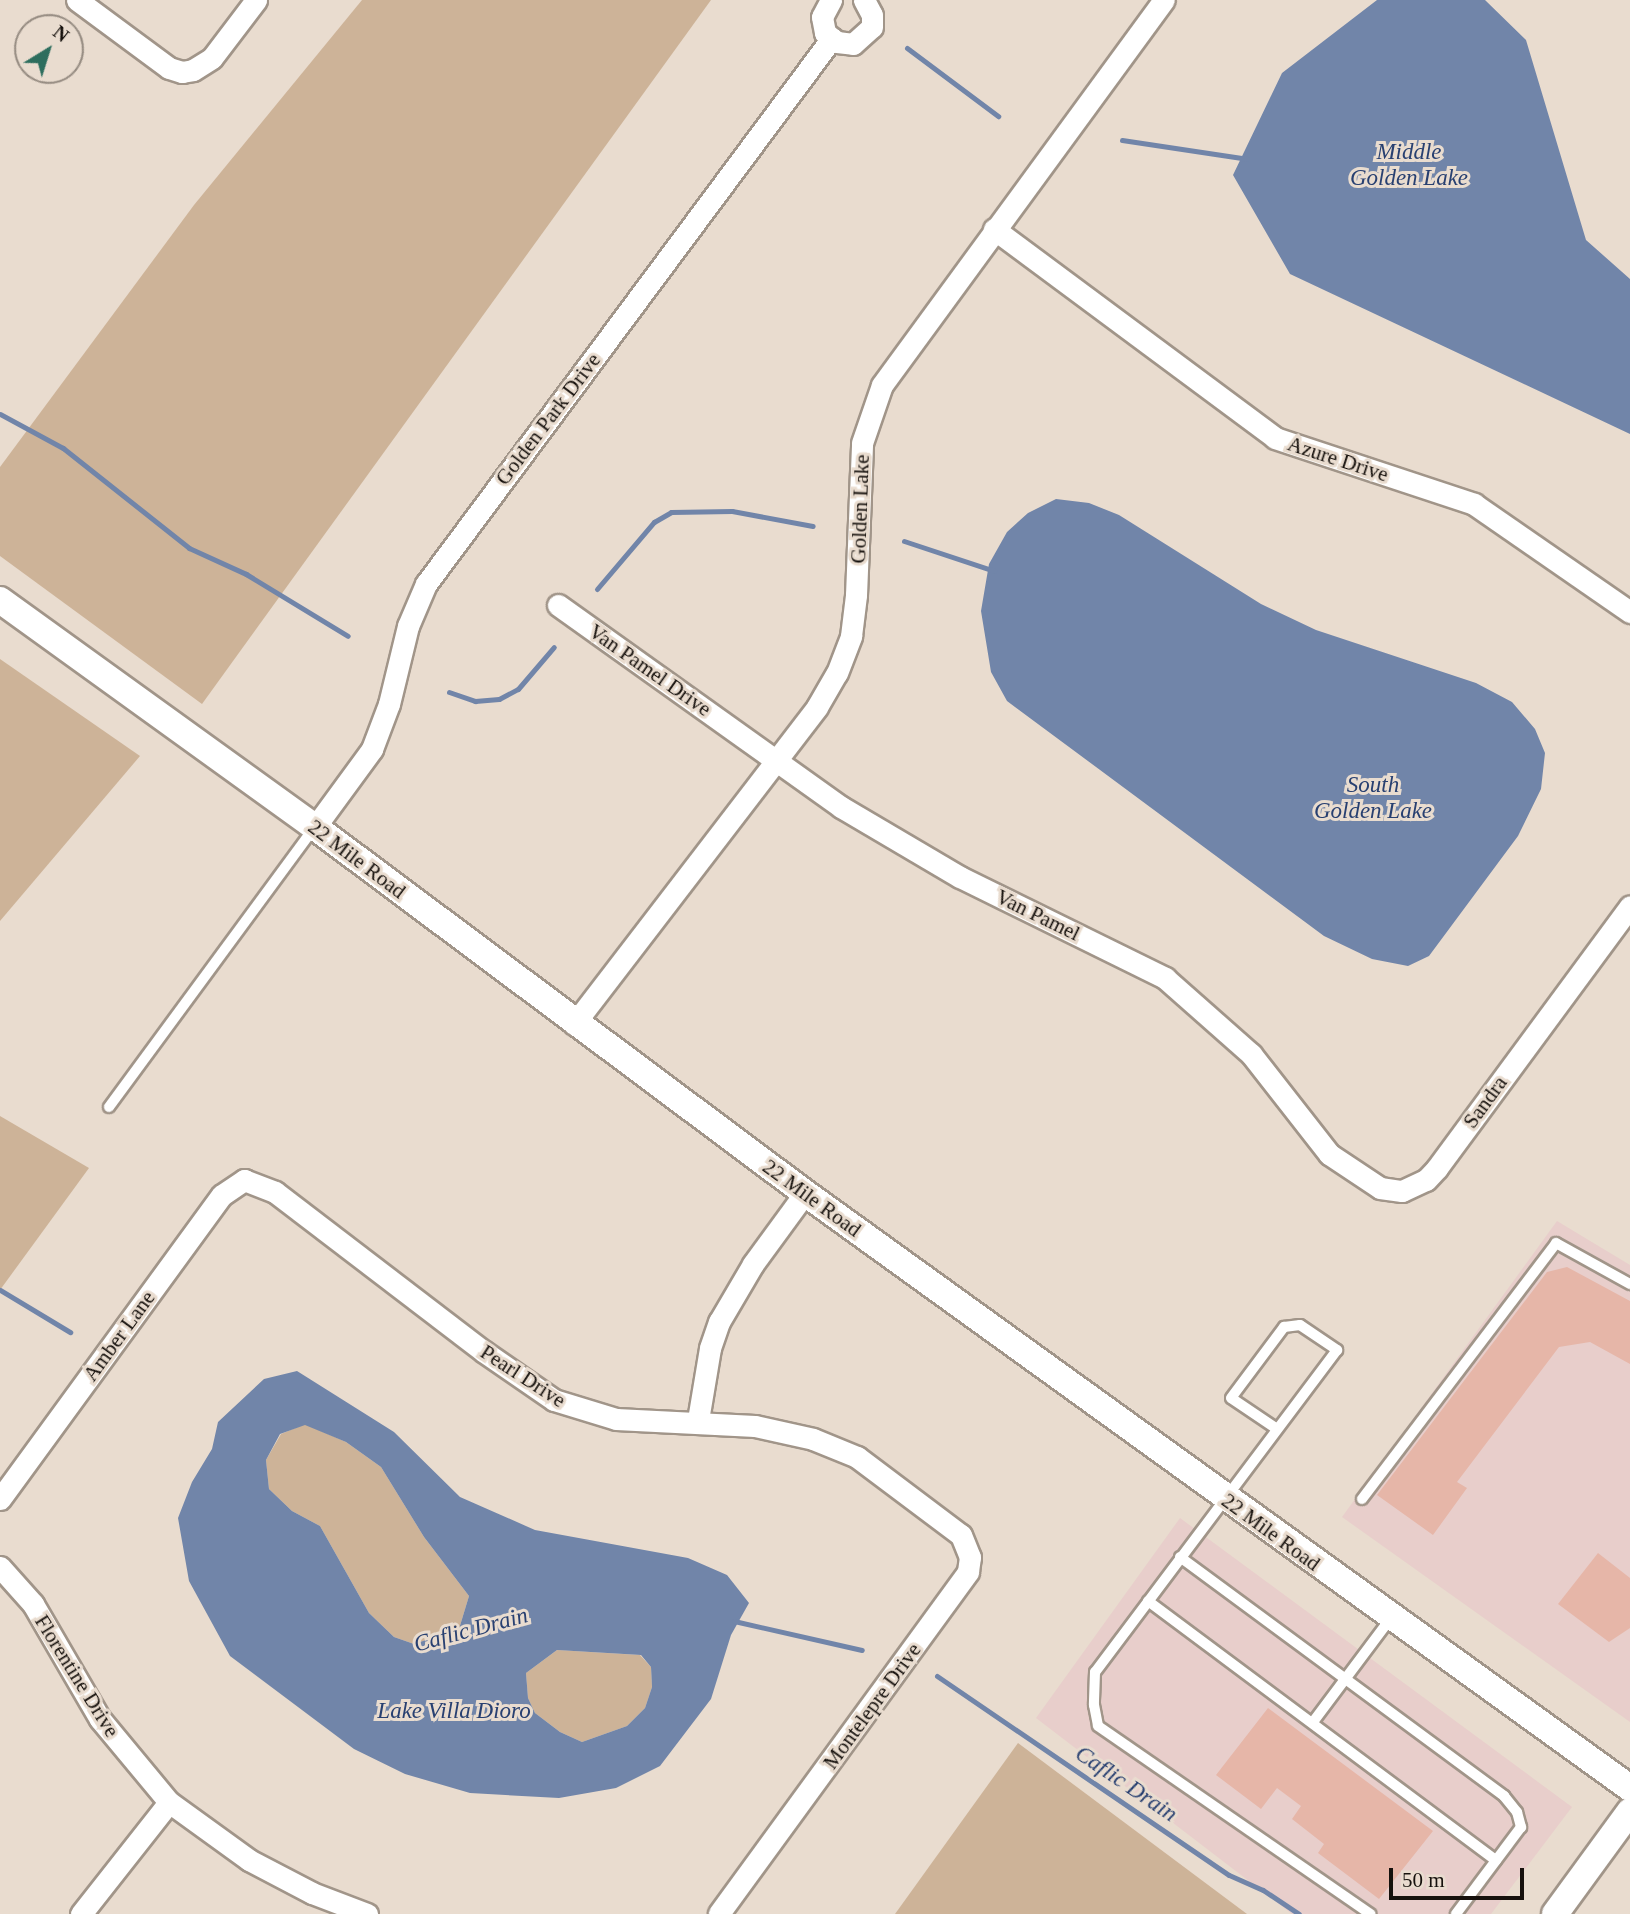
<!DOCTYPE html>
<style>
body{margin:0}
#map{position:relative;width:1630px;height:1914px;overflow:hidden;background:#e9dccf;font-family:"Times New Roman",serif}
div>[style]{position:absolute}
.commercial>*{inset:0;background:#e8cecb}
.green>*{inset:0;background:#cdb398}
.water>*{inset:0;background:#7185a9}
.stream>*{height:5px;margin:-2.5px;padding:0 2.5px;transform-origin:2.5px;border-radius:2.5px;background:#7185a9}
.building>*{inset:0;background:#e6b6a8}
.roads{filter:drop-shadow(2px 0 #a19589) drop-shadow(-2px 0 #a19589) drop-shadow(0 2px #a19589) drop-shadow(0 -2px #a19589)}
.service>*{height:10px;margin:-5px;padding:0 5px;transform-origin:5px;border-radius:5px;background:#fff}
.minor>*{height:21px;margin:-10.5px;padding:0 10.5px;transform-origin:10.5px;border-radius:10.5px;background:#fff}
.tertiary>*{height:26px;margin:-13px;padding:0 13px;transform-origin:13px;border-radius:13px;background:#fff}
span{translate:-50% -50%;white-space:nowrap;text-align:center;line-height:1.15;-webkit-text-stroke:6px #e9dccf;paint-order:stroke}
.street-label{font-size:21px;color:#16110d}
.water-label{font-size:23px;color:#284071;font-style:italic}
.north{position:absolute;left:14px;top:14px;width:70px;height:70px;box-sizing:border-box;background:#e9dccf;border:2px solid #958b81;border-radius:50%;rotate:38deg;font-size:19px;font-weight:700;line-height:28px;text-align:center;color:#16110d}
.north::after{content:'';display:block;margin:auto;width:24px;height:32px;background:#2d6e5e;clip-path:polygon(50% 0,100% 100%,50% 72%,0 100%)}
.scale{position:absolute;left:1389px;top:1868px;width:135px;height:32px;box-sizing:border-box;border:4px solid #16110d;border-top:0;padding-left:9px;font-size:21px;line-height:24px;white-space:nowrap;color:#16110d;-webkit-text-stroke:5px #e9dccf;paint-order:stroke}
</style>
<div id="map">
<div class="commercial">
<i style="clip-path:polygon(1557px 1221px,1630px 1265px,1630px 1722px,1342px 1517px)"></i>
<i style="clip-path:polygon(1180px 1518px,1572px 1807px,1491px 1914px,1292px 1914px,1036px 1718px)"></i>
</div>
<div class="green">
<i style="clip-path:polygon(362px 0,711px 0,202px 704px,0 556px,0 467px,194px 205px)"></i>
<i style="clip-path:polygon(0 659px,140px 756px,0 921px)"></i>
<i style="clip-path:polygon(0 1116px,89px 1168px,0 1290px)"></i>
<i style="clip-path:polygon(305px 1424px,346px 1442px,381px 1467px,424px 1537px,469px 1596px,459px 1629px,414px 1644px,394px 1637px,369px 1613px,320px 1526px,292px 1511px,269px 1489px,266px 1460px,281px 1434px)"></i>
<i style="clip-path:polygon(557px 1650px,640px 1655px,651px 1667px,652px 1687px,645px 1708px,627px 1726px,582px 1742px,560px 1732px,535px 1713px,528px 1698px,526px 1673px)"></i>
<i style="clip-path:polygon(1018px 1743px,1247px 1914px,895px 1914px)"></i>
</div>
<div class="water">
<i style="clip-path:polygon(1377px 0,1485px 0,1526px 40px,1586px 240px,1630px 279px,1630px 434px,1290px 274px,1233px 175px,1282px 73px)"></i>
<i style="clip-path:polygon(1056px 499px,1089px 503px,1119px 515px,1261px 604px,1316px 630px,1476px 683px,1512px 702px,1535px 729px,1545px 753px,1541px 789px,1518px 836px,1429px 956px,1408px 966px,1372px 959px,1324px 936px,1007px 701px,991px 672px,981px 611px,989px 564px,1007px 532px,1028px 513px)"></i>
<i style="clip-path:polygon(evenodd,297px 1371px,394px 1432px,460px 1497px,535px 1530px,688px 1558px,727px 1575px,749px 1603px,731px 1635px,711px 1699px,660px 1766px,616px 1788px,559px 1798px,470px 1793px,405px 1774px,354px 1749px,230px 1656px,189px 1581px,178px 1518px,192px 1482px,212px 1449px,218px 1422px,264px 1379px,297px 1371px,305px 1425px,346px 1442px,381px 1467px,424px 1537px,469px 1596px,459px 1629px,414px 1644px,394px 1637px,369px 1613px,320px 1526px,292px 1511px,269px 1489px,266px 1460px,280px 1434px,305px 1425px,297px 1371px,557px 1650px,641px 1655px,651px 1667px,652px 1687px,645px 1708px,627px 1726px,582px 1742px,560px 1732px,535px 1713px,528px 1698px,526px 1673px,557px 1650px)"></i>
</div>
<div class="stream">
<i style="left:907px;top:48px;width:114px;rotate:36.8deg"></i>
<i style="left:1122px;top:140px;width:126px;rotate:8.6deg"></i>
<i style="left:0;top:414px;width:72px;rotate:28.4deg"></i>
<i style="left:63px;top:448px;width:161px;rotate:38.4deg"></i>
<i style="left:189px;top:548px;width:63px;rotate:24.5deg"></i>
<i style="left:246px;top:574px;width:119px;rotate:31.3deg"></i>
<i style="left:904px;top:541px;width:95px;rotate:18.4deg"></i>
<i style="left:597px;top:589px;width:88px;rotate:-49.6deg"></i>
<i style="left:654px;top:522px;width:20px;rotate:-30deg"></i>
<i style="left:671px;top:512px;width:61px;rotate:-0.9deg"></i>
<i style="left:732px;top:511px;width:82px;rotate:10.5deg"></i>
<i style="left:449px;top:692px;width:28px;rotate:19deg"></i>
<i style="left:475px;top:701px;width:24px;rotate:-5deg"></i>
<i style="left:499px;top:699px;width:21px;rotate:-28deg"></i>
<i style="left:518px;top:689px;width:55px;rotate:-49.4deg"></i>
<i style="left:0;top:1290px;width:82px;rotate:31deg"></i>
<i style="left:734px;top:1621px;width:131px;rotate:12.8deg"></i>
<i style="left:937px;top:1676px;width:353px;rotate:34.3deg"></i>
<i style="left:1229px;top:1875px;width:37px;rotate:24deg"></i>
<i style="left:1263px;top:1890px;width:43px;rotate:33.7deg"></i>
</div>
<div class="building">
<i style="clip-path:polygon(1567px 1267px,1630px 1301px,1630px 1364px,1590px 1342px,1559px 1347px,1457px 1482px,1467px 1488px,1433px 1535px,1377px 1495px,1547px 1272px)"></i>
<i style="clip-path:polygon(1598px 1553px,1630px 1578px,1630px 1628px,1609px 1642px,1558px 1604px)"></i>
<i style="clip-path:polygon(1268px 1708px,1433px 1831px,1379px 1899px,1318px 1853px,1324px 1844px,1292px 1819px,1301px 1806px,1277px 1788px,1261px 1809px,1216px 1775px)"></i>
</div>
<div class="roads">
<div class="service">
<i style="left:109px;top:1107px;width:348px;rotate:-53.7deg"></i>
<i style="left:1277px;top:1429px;width:55px;rotate:-146deg"></i>
<i style="left:1231px;top:1398px;width:89px;rotate:-53.3deg"></i>
<i style="left:1284px;top:1327px;width:16px;rotate:-7deg"></i>
<i style="left:1300px;top:1325px;width:45px;rotate:34deg"></i>
<i style="left:1337px;top:1350px;width:403px;rotate:126.9deg"></i>
<i style="left:1095px;top:1672px;width:33px;rotate:92deg"></i>
<i style="left:1094px;top:1705px;width:21px;rotate:79deg"></i>
<i style="left:1098px;top:1726px;width:331px;rotate:34.6deg"></i>
<i style="left:1362px;top:1499px;width:321px;rotate:-52.8deg"></i>
<i style="left:1556px;top:1243px;width:85px;rotate:29deg"></i>
<i style="left:1180px;top:1557px;width:403px;rotate:36.4deg"></i>
<i style="left:1504px;top:1796px;width:21px;rotate:51deg"></i>
<i style="left:1517px;top:1812px;width:16px;rotate:75deg"></i>
<i style="left:1521px;top:1827px;width:109px;rotate:126.8deg"></i>
<i style="left:1148px;top:1601px;width:434px;rotate:36.7deg"></i>
<i style="left:1313px;top:1722px;width:129px;rotate:-53.2deg"></i>
</div>
<div class="minor">
<i style="left:77px;top:0;width:114px;rotate:36.5deg"></i>
<i style="left:169px;top:68px;width:14px;rotate:17deg"></i>
<i style="left:182px;top:72px;width:11px;rotate:-10deg"></i>
<i style="left:193px;top:70px;width:22px;rotate:-32deg"></i>
<i style="left:212px;top:58px;width:73px;rotate:-52.8deg"></i>
<i style="left:831px;top:0;width:19px;rotate:118deg"></i>
<i style="left:822px;top:17px;width:16px;rotate:79deg"></i>
<i style="left:825px;top:33px;width:15px;rotate:37deg"></i>
<i style="left:837px;top:42px;width:16px;rotate:7deg"></i>
<i style="left:853px;top:44px;width:25px;rotate:-42deg"></i>
<i style="left:872px;top:27px;width:12px;rotate:-90deg"></i>
<i style="left:872px;top:15px;width:17px;rotate:-118deg"></i>
<i style="left:994px;top:229px;width:350px;rotate:36.6deg"></i>
<i style="left:1275px;top:438px;width:210px;rotate:18.3deg"></i>
<i style="left:1474px;top:504px;width:190px;rotate:34.7deg"></i>
<i style="left:558px;top:605px;width:348px;rotate:35.5deg"></i>
<i style="left:841px;top:807px;width:138px;rotate:30.5deg"></i>
<i style="left:960px;top:877px;width:229px;rotate:26.2deg"></i>
<i style="left:1165px;top:978px;width:115px;rotate:41.5deg"></i>
<i style="left:1251px;top:1054px;width:127px;rotate:52deg"></i>
<i style="left:1329px;top:1154px;width:61px;rotate:33.7deg"></i>
<i style="left:1380px;top:1188px;width:22px;rotate:8deg"></i>
<i style="left:1402px;top:1191px;width:26px;rotate:-25deg"></i>
<i style="left:1426px;top:1180px;width:16px;rotate:-47deg"></i>
<i style="left:1437px;top:1168px;width:325px;rotate:-53.6deg"></i>
<i style="left:315px;top:827px;width:97px;rotate:-53.8deg"></i>
<i style="left:372px;top:749px;width:48px;rotate:-69.3deg"></i>
<i style="left:389px;top:704px;width:80px;rotate:-76.3deg"></i>
<i style="left:408px;top:626px;width:46px;rotate:-66.8deg"></i>
<i style="left:426px;top:584px;width:680px;rotate:-53.37deg"></i>
<i style="left:574px;top:1024px;width:399px;rotate:-52.5deg"></i>
<i style="left:817px;top:707px;width:39px;rotate:-60deg"></i>
<i style="left:837px;top:673px;width:40px;rotate:-69deg"></i>
<i style="left:851px;top:636px;width:41px;rotate:-83deg"></i>
<i style="left:856px;top:595px;width:152px;rotate:-87.7deg"></i>
<i style="left:862px;top:443px;width:61px;rotate:-71deg"></i>
<i style="left:882px;top:385px;width:477px;rotate:-53.8deg"></i>
<i style="left:698px;top:1420px;width:73px;rotate:-80.5deg"></i>
<i style="left:710px;top:1348px;width:28px;rotate:-71deg"></i>
<i style="left:719px;top:1322px;width:67px;rotate:-59.6deg"></i>
<i style="left:753px;top:1264px;width:88px;rotate:-53.8deg"></i>
<i style="left:0;top:1499px;width:376px;rotate:-53.9deg"></i>
<i style="left:222px;top:1195px;width:27px;rotate:-34deg"></i>
<i style="left:244px;top:1180px;width:33px;rotate:21deg"></i>
<i style="left:275px;top:1192px;width:262px;rotate:37.4deg"></i>
<i style="left:483px;top:1351px;width:86px;rotate:34.6deg"></i>
<i style="left:554px;top:1400px;width:65px;rotate:17deg"></i>
<i style="left:616px;top:1419px;width:139px;rotate:2.9deg"></i>
<i style="left:755px;top:1426px;width:59px;rotate:12.6deg"></i>
<i style="left:813px;top:1439px;width:48px;rotate:22.2deg"></i>
<i style="left:857px;top:1457px;width:130px;rotate:36.9deg"></i>
<i style="left:961px;top:1535px;width:24px;rotate:68deg"></i>
<i style="left:970px;top:1557px;width:15px;rotate:98deg"></i>
<i style="left:968px;top:1572px;width:423px;rotate:126.1deg"></i>
<i style="left:0;top:1567px;width:50px;rotate:48.3deg"></i>
<i style="left:33px;top:1604px;width:133px;rotate:59.8deg"></i>
<i style="left:100px;top:1719px;width:108px;rotate:50.3deg"></i>
<i style="left:169px;top:1802px;width:99px;rotate:35.9deg"></i>
<i style="left:249px;top:1860px;width:71px;rotate:27.6deg"></i>
<i style="left:312px;top:1893px;width:59px;rotate:20.9deg"></i>
<i style="left:81px;top:1914px;width:142px;rotate:-51.8deg"></i>
</div>
<div class="tertiary">
<i style="left:0;top:600px;width:388px;rotate:35.8deg"></i>
<i style="left:315px;top:827px;width:612px;rotate:36.76deg"></i>
<i style="left:805px;top:1193px;width:1017px;rotate:35.8deg"></i>
<i style="left:1555px;top:1914px;width:127px;rotate:-53.9deg"></i>
</div>
</div>
<div class="street-label">
<span style="left:548px;top:419px;rotate:-53deg">Golden Park Drive</span>
<span style="left:1338px;top:459px;rotate:18deg">Azure Drive</span>
<span style="left:860px;top:509px;rotate:-88deg">Golden Lake</span>
<span style="left:650px;top:670px;rotate:35deg">Van Pamel Drive</span>
<span style="left:357px;top:859px;rotate:37deg">22 Mile Road</span>
<span style="left:1038px;top:915px;rotate:26deg">Van Pamel</span>
<span style="left:1485px;top:1102px;rotate:-54deg">Sandra</span>
<span style="left:812px;top:1198px;rotate:36deg">22 Mile Road</span>
<span style="left:119px;top:1336px;rotate:-54deg">Amber Lane</span>
<span style="left:523px;top:1376px;rotate:33deg">Pearl Drive</span>
<span style="left:1271px;top:1532px;rotate:36deg">22 Mile Road</span>
<span style="left:77px;top:1676px;rotate:58deg">Florentine Drive</span>
<span style="left:872px;top:1706px;rotate:-54deg">Montelepre Drive</span>
</div>
<div class="water-label">
<span style="left:1409px;top:165px">Middle<br>Golden Lake</span>
<span style="left:1373px;top:798px">South<br>Golden Lake</span>
<span style="left:471px;top:1630px;rotate:-15deg">Caflic Drain</span>
<span style="left:454px;top:1711px">Lake Villa Dioro</span>
<span style="left:1126px;top:1784px;rotate:34deg">Caflic Drain</span>
</div>
<div class="north">N</div>
<div class="scale">50 m</div>
</div>
